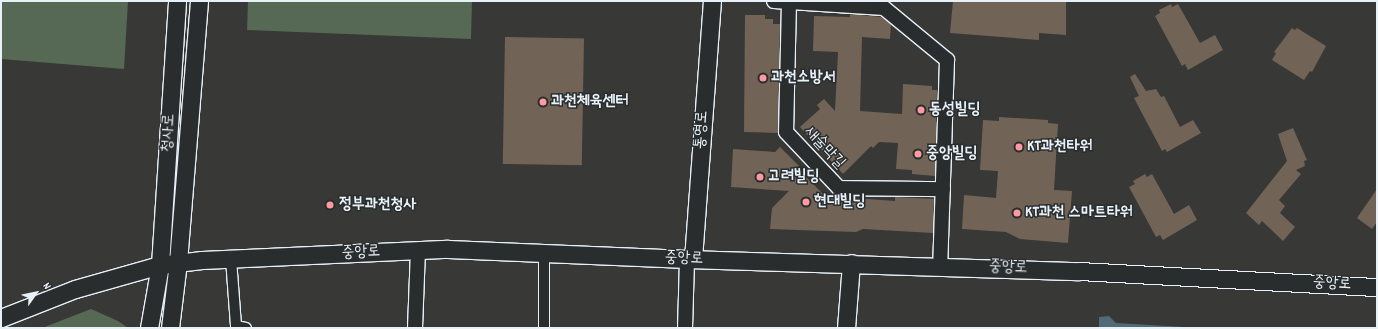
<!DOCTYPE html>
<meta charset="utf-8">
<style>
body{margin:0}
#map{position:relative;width:1378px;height:329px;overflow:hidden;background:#383836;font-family:Dekko,"Poor Story",sans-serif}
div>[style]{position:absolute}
.green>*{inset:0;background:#566954}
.water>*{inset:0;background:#516a76}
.building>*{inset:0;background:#716457;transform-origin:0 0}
.roads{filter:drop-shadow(1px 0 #e8f1f8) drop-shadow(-1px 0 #e8f1f8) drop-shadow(0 1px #e8f1f8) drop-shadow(0 -1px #e8f1f8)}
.pedestrian>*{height:10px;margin:-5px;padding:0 5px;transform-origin:5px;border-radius:5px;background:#2a2d2e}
.minor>*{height:14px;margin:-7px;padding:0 7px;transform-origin:7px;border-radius:7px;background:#2a2d2e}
.tertiary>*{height:17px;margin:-8.5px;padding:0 8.5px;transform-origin:8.5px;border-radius:8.5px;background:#2a2d2e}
.dots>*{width:11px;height:11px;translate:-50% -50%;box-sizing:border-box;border:2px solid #2a2d2e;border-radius:50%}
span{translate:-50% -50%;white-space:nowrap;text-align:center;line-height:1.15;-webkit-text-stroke:3px #2a2d2e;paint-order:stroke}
.poi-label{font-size:16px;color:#e8f1f8;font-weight:700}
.left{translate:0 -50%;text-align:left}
.street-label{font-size:16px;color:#e8f1f8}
.frame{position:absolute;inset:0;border:2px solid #e8f1f8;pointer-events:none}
.north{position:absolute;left:16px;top:273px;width:40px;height:40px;-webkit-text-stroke:3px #2a2d2e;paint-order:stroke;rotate:57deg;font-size:11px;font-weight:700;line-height:16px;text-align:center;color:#e8f1f8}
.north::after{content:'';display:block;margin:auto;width:14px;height:18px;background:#e8f1f8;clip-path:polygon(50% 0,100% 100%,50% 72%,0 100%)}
</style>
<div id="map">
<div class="green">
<i style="clip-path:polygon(1px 1px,128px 1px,124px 69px,1px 59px)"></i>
<i style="clip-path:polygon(248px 1px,472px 1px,471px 39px,247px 30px)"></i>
<i style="clip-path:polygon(91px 309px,118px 321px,128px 328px,42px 328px)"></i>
</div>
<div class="water">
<i style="clip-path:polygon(1109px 316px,1116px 323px,1201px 328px,1099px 328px,1099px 317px)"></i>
</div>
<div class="building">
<i style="clip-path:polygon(953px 1px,1066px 1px,1066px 35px,1039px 33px,1039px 40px,950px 33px)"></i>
<i style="clip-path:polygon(1171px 4px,1172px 7px,1178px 4px,1200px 43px,1215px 35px,1223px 50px,1188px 70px,1185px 64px,1182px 66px,1155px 16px,1160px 13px,1159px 10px)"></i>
<i style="clip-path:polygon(850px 14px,881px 17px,891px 24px,890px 39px,862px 37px,860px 111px,902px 114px,903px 84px,932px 86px,932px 90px,937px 90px,935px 176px,912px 174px,912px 170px,896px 169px,898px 143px,879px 142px,873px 148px,871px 146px,843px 174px,800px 127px,820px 109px,817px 105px,824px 99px,835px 111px,838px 52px,813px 51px,814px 16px,850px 17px)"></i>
<i style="clip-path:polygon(745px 15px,765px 15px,765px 19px,773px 19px,773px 24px,780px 24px,778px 133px,744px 132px)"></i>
<i style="clip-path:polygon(1292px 28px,1295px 30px,1297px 28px,1326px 46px,1312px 72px,1310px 71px,1304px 80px,1272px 60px,1276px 53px,1274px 52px)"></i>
<i style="left:505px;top:37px;width:79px;height:127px;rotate:1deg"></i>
<i style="clip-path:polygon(1135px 74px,1146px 91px,1156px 89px,1161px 97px,1164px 96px,1180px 127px,1193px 120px,1201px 133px,1167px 152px,1165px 149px,1162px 151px,1134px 98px,1139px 96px,1130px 77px)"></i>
<i style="clip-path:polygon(999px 117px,1048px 120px,1048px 123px,1058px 124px,1054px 190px,1072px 191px,1068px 243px,1020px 239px,1006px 232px,962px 229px,964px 195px,996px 198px,998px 171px,980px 170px,983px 120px,999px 121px)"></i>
<i style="clip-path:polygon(1293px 128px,1307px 160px,1304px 161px,1305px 166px,1296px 170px,1301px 174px,1279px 200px,1285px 206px,1280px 213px,1295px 227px,1283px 241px,1262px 221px,1259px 225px,1246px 213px,1287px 161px,1278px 134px)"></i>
<i style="clip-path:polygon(780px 147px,799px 166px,797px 168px,825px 196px,895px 201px,895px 197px,934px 199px,933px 233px,863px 229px,856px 232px,770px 229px,772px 208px,789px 191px,731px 187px,733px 149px,775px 152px)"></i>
<i style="clip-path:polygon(1145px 174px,1147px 177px,1152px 174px,1174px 214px,1189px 205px,1197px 220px,1163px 240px,1160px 235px,1156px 237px,1129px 187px,1135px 184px,1133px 181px)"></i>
<i style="clip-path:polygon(1377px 189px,1377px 222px,1372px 229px,1357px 218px)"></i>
</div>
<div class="roads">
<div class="pedestrian">
<i style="left:231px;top:259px;width:67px;rotate:85.7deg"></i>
<i style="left:236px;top:326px;width:10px;rotate:11deg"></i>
<i style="left:544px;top:328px;width:75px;rotate:-90deg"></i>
</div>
<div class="minor">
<i style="left:774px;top:1px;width:110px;rotate:3.6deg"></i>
<i style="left:884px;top:8px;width:82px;rotate:39.5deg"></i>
<i style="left:947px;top:60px;width:206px;rotate:91.9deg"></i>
<i style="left:789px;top:2px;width:130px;rotate:91.3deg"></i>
<i style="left:786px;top:132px;width:77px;rotate:46.6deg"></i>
<i style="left:839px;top:188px;width:104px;rotate:0.6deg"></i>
<i style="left:415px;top:328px;width:77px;rotate:-87.8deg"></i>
<i style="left:685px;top:328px;width:69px;rotate:-88.3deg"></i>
</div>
<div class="tertiary">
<i style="left:693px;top:259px;width:259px;rotate:-85.8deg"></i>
<i style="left:1px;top:318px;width:79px;rotate:-21.4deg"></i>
<i style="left:75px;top:289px;width:88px;rotate:-15.8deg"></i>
<i style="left:160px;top:265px;width:42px;rotate:-6.8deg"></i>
<i style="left:202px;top:260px;width:246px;rotate:-2.6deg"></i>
<i style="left:448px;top:249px;width:239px;rotate:2.4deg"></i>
<i style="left:687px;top:259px;width:392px;rotate:1.8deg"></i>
<i style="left:1079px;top:271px;width:298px;rotate:3.1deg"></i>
<i style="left:149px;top:328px;width:64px;rotate:-80.1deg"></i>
<i style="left:160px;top:265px;width:265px;rotate:-86.3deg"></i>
<i style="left:170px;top:328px;width:66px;rotate:-83.1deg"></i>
<i style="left:178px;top:262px;width:262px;rotate:-85.4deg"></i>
<i style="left:846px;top:328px;width:65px;rotate:-85.6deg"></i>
</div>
</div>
<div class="dots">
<i style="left:763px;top:78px;background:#ff9aa2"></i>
<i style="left:543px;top:102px;background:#ff9aa2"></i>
<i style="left:921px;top:110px;background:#ff9aa2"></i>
<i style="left:1019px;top:147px;background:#ff9aa2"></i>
<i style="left:918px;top:154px;background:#ff9aa2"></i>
<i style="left:760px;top:177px;background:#ff9aa2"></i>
<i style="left:806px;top:202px;background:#ff9aa2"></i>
<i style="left:330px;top:205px;background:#ff9aa2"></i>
<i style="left:1017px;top:213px;background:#ff9aa2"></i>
</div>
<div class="poi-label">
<span class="left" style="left:771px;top:78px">과천소방서</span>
<span class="left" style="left:551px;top:102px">과천체육센터</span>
<span class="left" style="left:929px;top:110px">동성빌딩</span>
<span class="left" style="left:1027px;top:147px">KT과천타워</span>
<span class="left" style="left:926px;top:154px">중앙빌딩</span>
<span class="left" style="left:768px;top:177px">고려빌딩</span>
<span class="left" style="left:814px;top:202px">현대빌딩</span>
<span class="left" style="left:339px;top:205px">정부과천청사</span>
<span class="left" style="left:1025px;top:213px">KT과천 스마트타워</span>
</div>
<div class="street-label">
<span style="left:702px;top:130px;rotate:-86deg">통영로</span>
<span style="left:169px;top:133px;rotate:-86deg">청사로</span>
<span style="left:824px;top:148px;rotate:47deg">새술막길</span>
<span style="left:361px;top:253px;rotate:-3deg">중앙로</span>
<span style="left:684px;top:259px;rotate:2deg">중앙로</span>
<span style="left:1008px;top:268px;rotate:2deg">중앙로</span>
<span style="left:1332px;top:284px;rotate:3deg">중앙로</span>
</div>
<div class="frame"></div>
<div class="north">N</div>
</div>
